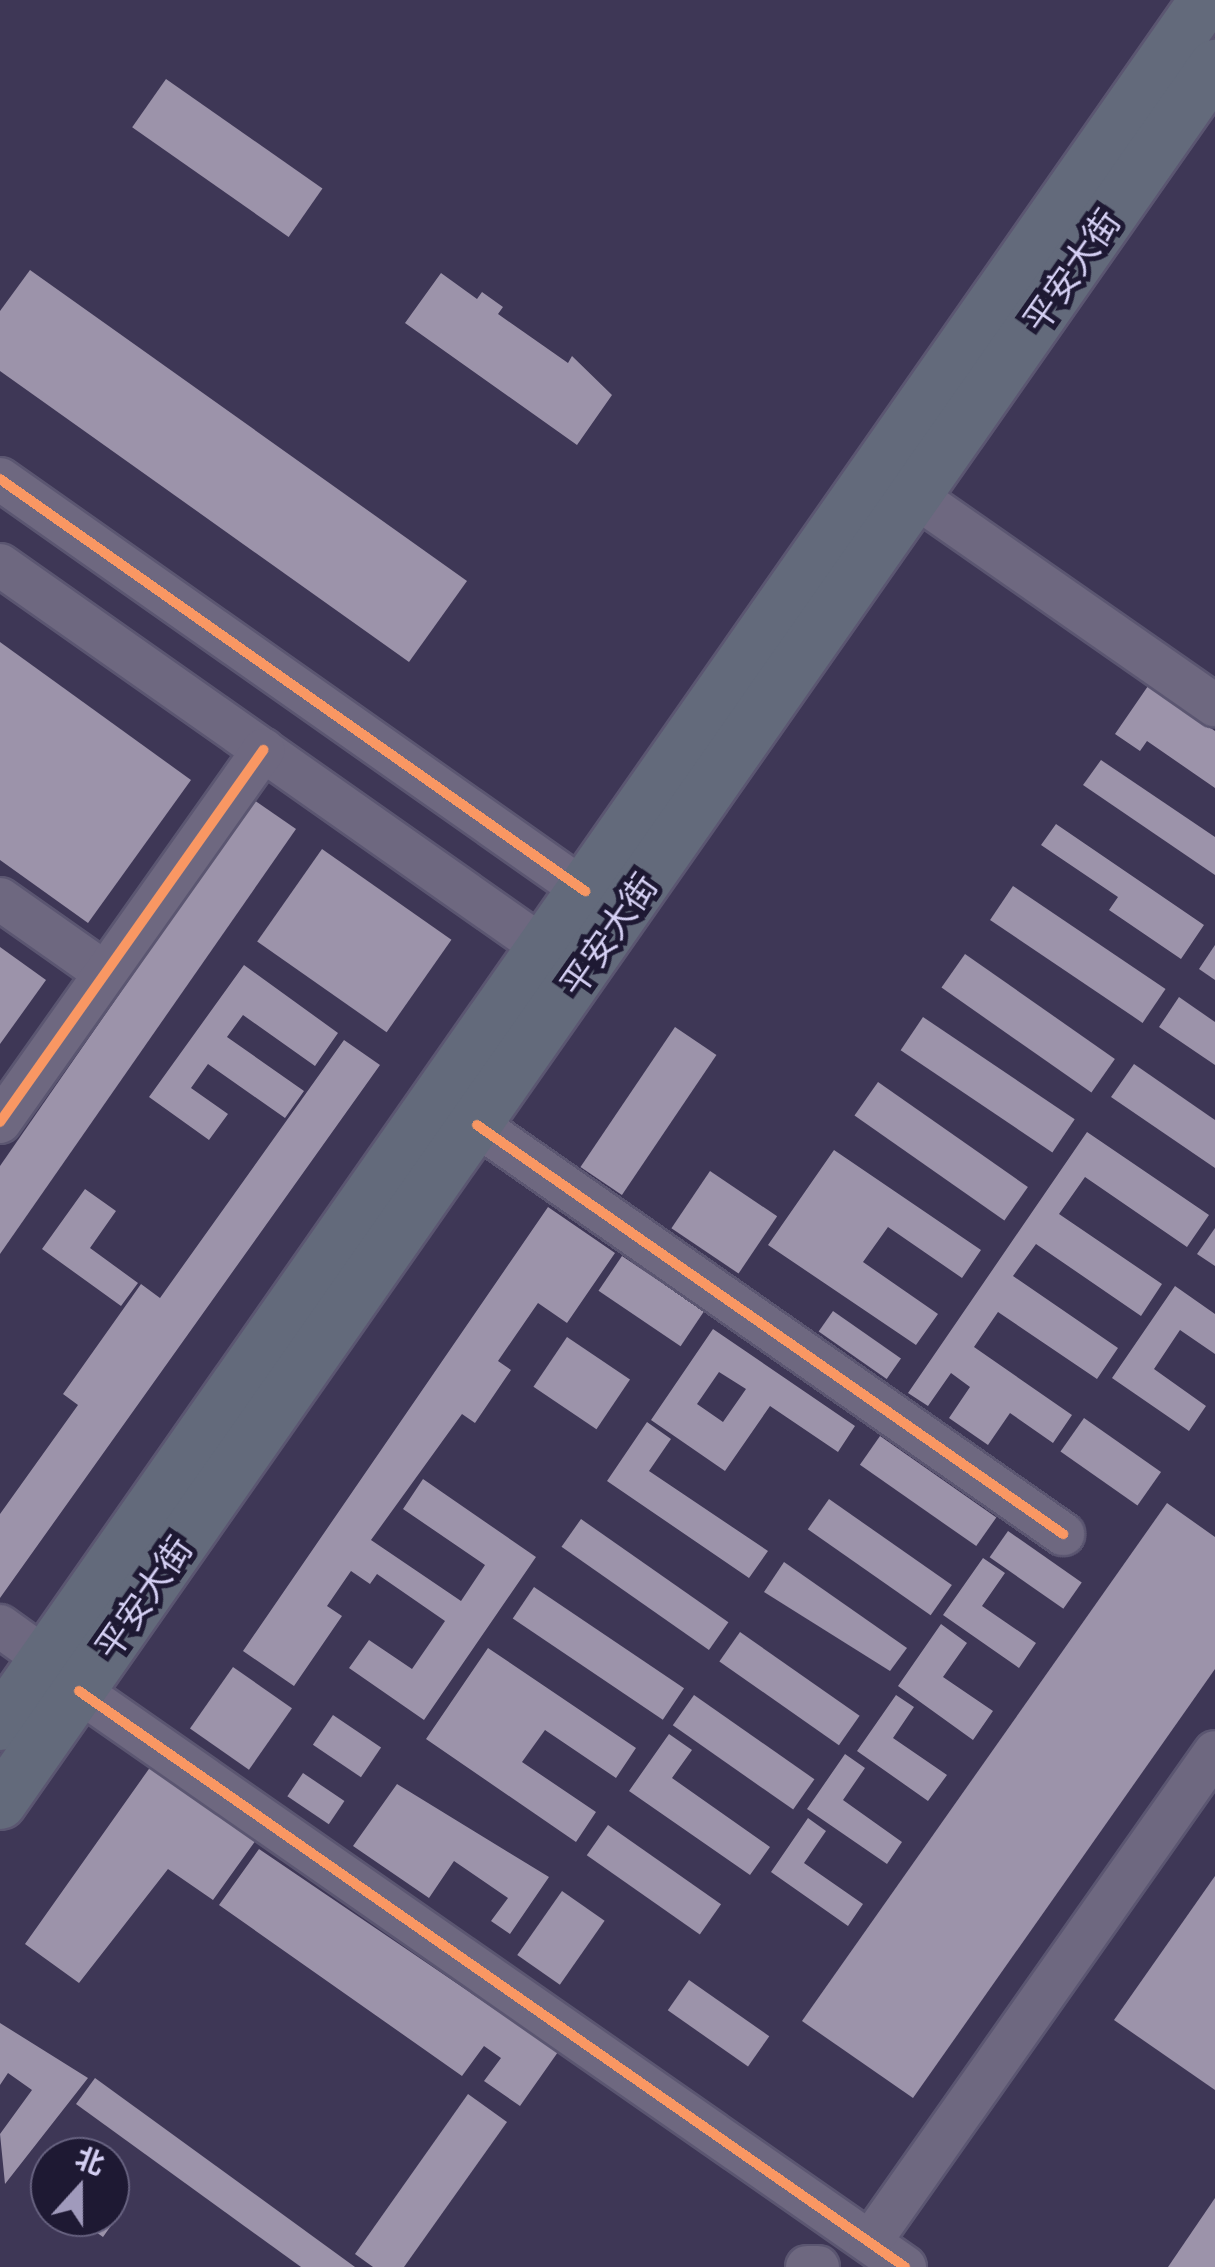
<!DOCTYPE html>
<meta charset="utf-8">
<style>
body{margin:0}
#map{position:relative;width:1215px;height:2267px;overflow:hidden;background:#3e3756;font-family:"Source Serif 4","Noto Sans SC",serif}
div>[style]{position:absolute}
.building>*{inset:0;background:#9c93aa;transform-origin:0 0}
.roads{filter:drop-shadow(2px 0 #5b5671) drop-shadow(-2px 0 #5b5671) drop-shadow(0 2px #5b5671) drop-shadow(0 -2px #5b5671)}
.minor>*{height:42px;margin:-21px;padding:0 21px;transform-origin:21px;border-radius:21px;background:#6e6880}
.major>*{height:52px;margin:-26px;padding:0 26px;transform-origin:26px;border-radius:26px;background:#636a7b}
.cycleway>*{height:10px;margin:-5px;padding:0 5px;transform-origin:5px;border-radius:5px;background:#f99763}
span{translate:-50% -50%;white-space:nowrap;text-align:center;line-height:1.15;-webkit-text-stroke:10px #1e1933;paint-order:stroke}
.street-label{font-size:35px;color:#d4cff3}
.north{position:absolute;left:30px;top:2137px;width:100px;height:100px;box-sizing:border-box;background:#1e1933;border:2px solid #676280;border-radius:50%;rotate:21deg;font-size:28px;font-weight:700;line-height:40px;text-align:center;color:#d4cff3}
.north::after{content:'';display:block;margin:auto;width:35px;height:45px;background:#a09abc;clip-path:polygon(50% 0,100% 100%,50% 72%,0 100%)}
</style>
<div id="map">
<div class="building">
<i style="left:166px;top:79px;width:191px;height:59px;rotate:35deg"></i>
<i style="clip-path:polygon(30px 270px,467px 581px,409px 662px,0 371px,0 311px)"></i>
<i style="clip-path:polygon(441px 273px,477px 299px,482px 292px,503px 307px,498px 314px,568px 363px,572px 356px,612px 395px,577px 445px,405px 323px)"></i>
<i style="clip-path:polygon(0 642px,191px 780px,88px 923px,0 860px)"></i>
<i style="clip-path:polygon(1148px 686px,1215px 731px,1215px 788px,1147px 741px,1140px 751px,1115px 734px)"></i>
<i style="clip-path:polygon(1101px 760px,1215px 837px,1215px 875px,1083px 785px)"></i>
<i style="clip-path:polygon(254px 800px,296px 829px,0 1254px,0 1166px)"></i>
<i style="clip-path:polygon(1056px 824px,1204px 925px,1181px 959px,1109px 910px,1118px 897px,1041px 845px)"></i>
<i style="left:322px;top:849px;width:158px;height:113px;rotate:35deg"></i>
<i style="left:1013px;top:886px;width:184px;height:41px;rotate:34deg"></i>
<i style="clip-path:polygon(1215px 945px,1215px 980px,1199px 969px)"></i>
<i style="clip-path:polygon(0 947px,46px 980px,0 1044px)"></i>
<i style="left:965px;top:954px;width:183px;height:41px;rotate:35deg"></i>
<i style="clip-path:polygon(244px 965px,338px 1033px,315px 1066px,243px 1015px,227px 1037px,304px 1091px,285px 1118px,208px 1064px,191px 1088px,228px 1114px,209px 1140px,149px 1097px)"></i>
<i style="clip-path:polygon(1179px 997px,1215px 1022px,1215px 1065px,1159px 1027px)"></i>
<i style="left:923px;top:1017px;width:183px;height:40px;rotate:34deg"></i>
<i style="left:675px;top:1027px;width:50px;height:169px;rotate:34deg"></i>
<i style="clip-path:polygon(344px 1040px,380px 1065px,0 1598px,0 1514px,78px 1405px,63px 1394px,141px 1284px,160px 1298px)"></i>
<i style="clip-path:polygon(1134px 1064px,1215px 1120px,1215px 1168px,1111px 1097px)"></i>
<i style="left:878px;top:1082px;width:183px;height:41px;rotate:35deg"></i>
<i style="clip-path:polygon(1087px 1132px,1209px 1215px,1187px 1247px,1085px 1177px,1059px 1214px,1162px 1284px,1141px 1316px,1036px 1244px,1013px 1276px,1118px 1348px,1097px 1379px,998px 1312px,974px 1347px,1072px 1415px,1053px 1443px,1010px 1413px,988px 1445px,949px 1418px,970px 1387px,951px 1373px,928px 1406px,908px 1393px)"></i>
<i style="clip-path:polygon(834px 1150px,981px 1250px,962px 1278px,888px 1227px,863px 1262px,938px 1314px,916px 1345px,768px 1245px)"></i>
<i style="left:710px;top:1171px;width:81px;height:69px;rotate:34deg"></i>
<i style="clip-path:polygon(85px 1189px,116px 1211px,90px 1248px,138px 1283px,121px 1306px,42px 1249px)"></i>
<i style="clip-path:polygon(548px 1207px,615px 1253px,567px 1323px,538px 1303px,498px 1361px,511px 1370px,475px 1423px,462px 1414px,371px 1540px,461px 1601px,485px 1565px,403px 1509px,423px 1479px,536px 1557px,424px 1720px,349px 1668px,369px 1640px,412px 1669px,445px 1621px,377px 1574px,370px 1584px,351px 1571px,327px 1606px,342px 1616px,294px 1686px,243px 1651px)"></i>
<i style="clip-path:polygon(1215px 1228px,1215px 1266px,1197px 1254px)"></i>
<i style="left:622px;top:1256px;width:99px;height:42px;rotate:34deg"></i>
<i style="clip-path:polygon(1175px 1286px,1215px 1314px,1215px 1354px,1180px 1330px,1154px 1369px,1206px 1406px,1189px 1431px,1112px 1378px)"></i>
<i style="left:833px;top:1311px;width:83px;height:25px;rotate:35deg"></i>
<i style="clip-path:polygon(evenodd,713px 1329px,855px 1426px,838px 1452px,770px 1406px,725px 1471px,651px 1420px,713px 1329px,719px 1372px,746px 1389px,723px 1422px,697px 1404px,719px 1372px)"></i>
<i style="left:567px;top:1337px;width:76px;height:60px;rotate:34deg"></i>
<i style="left:1084px;top:1418px;width:94px;height:41px;rotate:35deg"></i>
<i style="clip-path:polygon(647px 1422px,671px 1439px,649px 1471px,768px 1551px,749px 1578px,607px 1481px)"></i>
<i style="left:880px;top:1436px;width:142px;height:35px;rotate:35deg"></i>
<i style="left:829px;top:1499px;width:150px;height:37px;rotate:35deg"></i>
<i style="clip-path:polygon(1167px 1503px,1215px 1537px,1215px 1669px,913px 2098px,802px 2021px)"></i>
<i style="left:581px;top:1519px;width:180px;height:34px;rotate:35deg"></i>
<i style="left:1008px;top:1531px;width:90px;height:32px;rotate:35deg"></i>
<i style="clip-path:polygon(983px 1558px,1005px 1573px,982px 1606px,1036px 1643px,1019px 1668px,943px 1615px)"></i>
<i style="clip-path:polygon(784px 1562px,907px 1648px,890px 1671px,764px 1592px)"></i>
<i style="left:534px;top:1587px;width:181px;height:38px;rotate:34deg"></i>
<i style="clip-path:polygon(941px 1624px,967px 1643px,943px 1677px,993px 1711px,973px 1740px,898px 1686px)"></i>
<i style="left:740px;top:1632px;width:146px;height:36px;rotate:35deg"></i>
<i style="clip-path:polygon(488px 1648px,636px 1748px,616px 1778px,545px 1730px,522px 1762px,596px 1812px,576px 1842px,426px 1739px)"></i>
<i style="left:233px;top:1667px;width:72px;height:75px;rotate:35deg"></i>
<i style="left:694px;top:1695px;width:147px;height:37px;rotate:35deg"></i>
<i style="clip-path:polygon(896px 1695px,914px 1707px,893px 1738px,947px 1775px,928px 1801px,857px 1751px)"></i>
<i style="left:333px;top:1715px;width:58px;height:36px;rotate:34deg"></i>
<i style="clip-path:polygon(669px 1734px,692px 1750px,672px 1778px,770px 1847px,750px 1875px,629px 1791px)"></i>
<i style="clip-path:polygon(845px 1754px,865px 1768px,843px 1800px,902px 1842px,887px 1864px,807px 1809px)"></i>
<i style="clip-path:polygon(151px 1766px,256px 1840px,213px 1900px,168px 1869px,79px 1983px,25px 1944px)"></i>
<i style="left:303px;top:1773px;width:50px;height:28px;rotate:34deg"></i>
<i style="clip-path:polygon(397px 1784px,549px 1877px,510px 1934px,491px 1921px,508px 1898px,454px 1861px,429px 1898px,353px 1846px)"></i>
<i style="clip-path:polygon(808px 1818px,826px 1831px,804px 1863px,863px 1904px,848px 1926px,771px 1872px)"></i>
<i style="left:608px;top:1825px;width:138px;height:37px;rotate:35deg"></i>
<i style="clip-path:polygon(259px 1849px,558px 2052px,520px 2106px,484px 2081px,501px 2058px,484px 2046px,462px 2076px,219px 1905px)"></i>
<i style="clip-path:polygon(1215px 1876px,1215px 2090px,1114px 2020px)"></i>
<i style="left:562px;top:1891px;width:52px;height:78px;rotate:35deg"></i>
<i style="left:689px;top:1980px;width:98px;height:37px;rotate:35deg"></i>
<i style="clip-path:polygon(0 2023px,88px 2078px,5px 2184px,0 2134px,32px 2090px,8px 2073px,0 2085px)"></i>
<i style="clip-path:polygon(95px 2078px,355px 2267px,301px 2267px,76px 2104px)"></i>
<i style="clip-path:polygon(468px 2094px,507px 2122px,404px 2267px,373px 2267px,355px 2254px)"></i>
<i style="clip-path:polygon(110px 2191px,127px 2203px,103px 2237px,75px 2217px,110px 2217px)"></i>
<i style="clip-path:polygon(1215px 2198px,1215px 2267px,1168px 2267px)"></i>
</div>
<div class="roads">
<div class="minor">
<i style="left:0;top:479px;width:716px;rotate:35.16deg"></i>
<i style="left:915px;top:496px;width:366px;rotate:34.9deg"></i>
<i style="left:0;top:565px;width:665px;rotate:35.15deg"></i>
<i style="left:0;top:899px;width:128px;rotate:35.2deg"></i>
<i style="left:0;top:1122px;width:456px;rotate:-54.7deg"></i>
<i style="left:477px;top:1125px;width:715px;rotate:34.91deg"></i>
<i style="left:0;top:1626px;width:57px;rotate:35.7deg"></i>
<i style="left:79px;top:1691px;width:1007px;rotate:34.89deg"></i>
<i style="left:870px;top:2242px;width:599px;rotate:-54.85deg"></i>
<i style="left:807px;top:2267px;width:11px"></i>
</div>
<div class="major">
<i style="left:0;top:1724px;width:2104px;rotate:-55.03deg"></i>
<i style="left:0;top:1803px;width:2120px;rotate:-55.03deg"></i>
</div>
</div>
<div class="cycleway">
<i style="left:0;top:479px;width:716px;rotate:35.16deg"></i>
<i style="left:0;top:1122px;width:456px;rotate:-54.7deg"></i>
<i style="left:477px;top:1125px;width:715px;rotate:34.91deg"></i>
<i style="left:79px;top:1691px;width:1007px;rotate:34.89deg"></i>
</div>
<div class="street-label">
<span style="left:1072px;top:271px;rotate:-55deg">平安大街</span>
<span style="left:609px;top:935px;rotate:-55deg">平安大街</span>
<span style="left:144px;top:1598px;rotate:-55deg">平安大街</span>
</div>
<div class="north">北</div>
</div>
